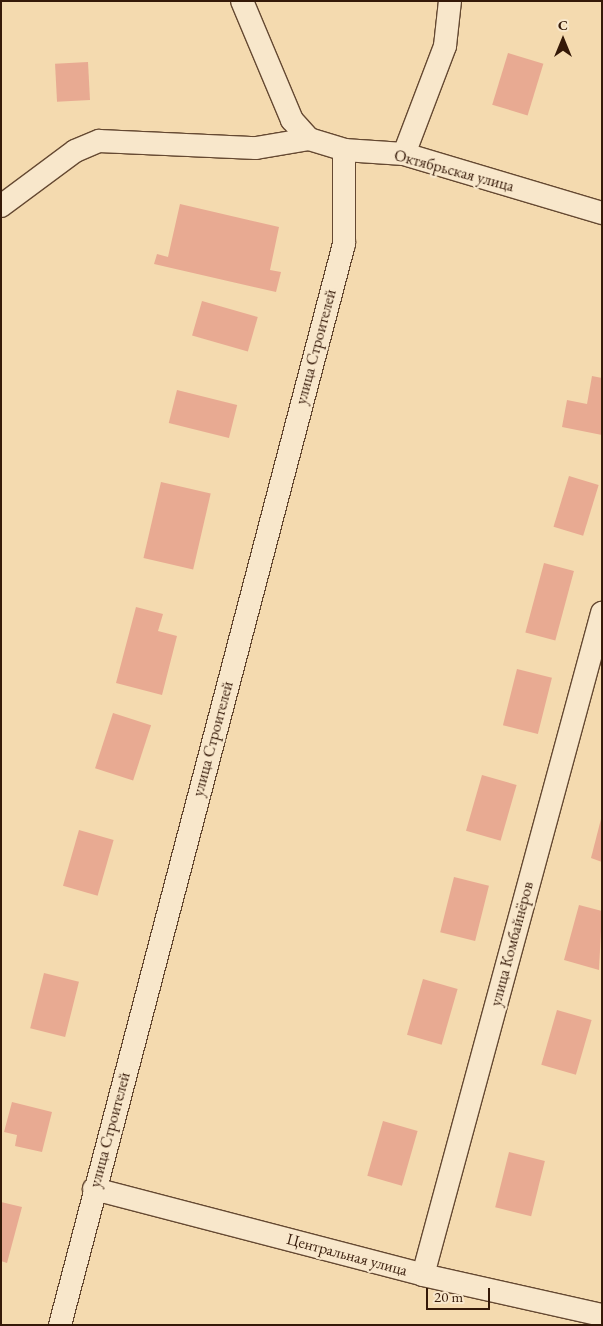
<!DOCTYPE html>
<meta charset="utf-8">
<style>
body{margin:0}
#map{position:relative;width:603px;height:1326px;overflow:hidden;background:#f4daaf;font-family:"EB Garamond",serif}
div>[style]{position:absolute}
.building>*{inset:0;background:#e8aa92;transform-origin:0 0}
.roads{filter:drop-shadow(1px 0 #654932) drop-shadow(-1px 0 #654932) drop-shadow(0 1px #654932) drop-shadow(0 -1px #654932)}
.minor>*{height:22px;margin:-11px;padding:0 11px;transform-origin:11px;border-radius:11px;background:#f8e7cb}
span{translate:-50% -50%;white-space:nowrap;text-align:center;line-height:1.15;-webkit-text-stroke:4.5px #f8e7cb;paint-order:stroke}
.street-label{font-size:16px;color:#351908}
.frame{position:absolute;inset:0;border:2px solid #351908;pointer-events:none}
.north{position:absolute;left:538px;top:15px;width:50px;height:50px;-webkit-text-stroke:4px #f8e7cb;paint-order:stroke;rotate:0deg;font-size:14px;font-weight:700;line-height:20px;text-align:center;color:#351908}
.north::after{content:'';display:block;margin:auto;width:18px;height:22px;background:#351908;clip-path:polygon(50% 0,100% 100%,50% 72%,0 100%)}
.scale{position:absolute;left:426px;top:1288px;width:64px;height:22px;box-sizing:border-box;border:2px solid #351908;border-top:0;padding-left:6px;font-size:15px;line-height:18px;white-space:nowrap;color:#351908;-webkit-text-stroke:4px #f8e7cb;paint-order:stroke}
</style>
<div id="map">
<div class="building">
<i style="left:508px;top:53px;width:37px;height:54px;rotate:17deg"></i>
<i style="left:88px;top:62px;width:38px;height:33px;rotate:87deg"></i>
<i style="clip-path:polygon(180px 204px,279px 227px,270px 270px,281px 272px,276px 292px,154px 264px,157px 254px,168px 257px)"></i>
<i style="left:202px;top:301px;width:58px;height:36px;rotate:16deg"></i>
<i style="clip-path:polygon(592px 376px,602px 378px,602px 435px,562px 427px,567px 400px,587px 404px)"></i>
<i style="left:177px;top:390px;width:62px;height:34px;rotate:14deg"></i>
<i style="left:569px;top:476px;width:31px;height:53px;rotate:17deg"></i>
<i style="left:161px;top:482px;width:51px;height:78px;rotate:13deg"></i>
<i style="left:544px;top:563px;width:31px;height:72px;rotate:15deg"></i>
<i style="clip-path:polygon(136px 607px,163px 614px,158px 631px,177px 636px,162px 695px,116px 683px)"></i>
<i style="left:517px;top:669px;width:36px;height:58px;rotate:14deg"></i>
<i style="left:113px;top:713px;width:40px;height:58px;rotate:18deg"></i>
<i style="left:482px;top:775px;width:36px;height:58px;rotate:16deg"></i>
<i style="clip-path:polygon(601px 819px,602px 819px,602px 862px,591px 858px)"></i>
<i style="left:79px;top:830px;width:36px;height:58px;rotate:16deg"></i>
<i style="left:454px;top:877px;width:36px;height:57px;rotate:14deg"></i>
<i style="clip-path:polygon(579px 905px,602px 911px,599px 970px,564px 960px)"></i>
<i style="left:44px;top:973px;width:36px;height:57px;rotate:14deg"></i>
<i style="left:423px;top:979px;width:36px;height:58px;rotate:16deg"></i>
<i style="left:557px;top:1010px;width:36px;height:57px;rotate:16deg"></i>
<i style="clip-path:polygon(12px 1102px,52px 1112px,42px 1152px,15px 1146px,17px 1135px,4px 1132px)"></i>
<i style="left:383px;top:1121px;width:36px;height:57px;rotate:16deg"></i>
<i style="left:509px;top:1152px;width:37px;height:57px;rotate:14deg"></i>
<i style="clip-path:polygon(1px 1202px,22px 1207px,7px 1263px,1px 1261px)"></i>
</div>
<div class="roads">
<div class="minor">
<i style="left:242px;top:1px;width:129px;rotate:67.2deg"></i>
<i style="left:292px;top:120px;width:25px;rotate:48deg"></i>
<i style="left:309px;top:139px;width:37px;rotate:17deg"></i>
<i style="left:344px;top:150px;width:60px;rotate:3.8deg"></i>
<i style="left:404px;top:154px;width:207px;rotate:16.6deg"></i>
<i style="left:404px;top:154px;width:116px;rotate:-69.2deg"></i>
<i style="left:445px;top:46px;width:45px;rotate:-83.7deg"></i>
<i style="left:1px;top:206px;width:92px;rotate:-36.6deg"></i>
<i style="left:75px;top:151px;width:26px;rotate:-23deg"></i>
<i style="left:99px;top:141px;width:157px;rotate:2.6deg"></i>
<i style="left:256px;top:148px;width:54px;rotate:-9.6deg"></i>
<i style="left:94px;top:1189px;width:340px;rotate:14.6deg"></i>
<i style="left:423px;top:1275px;width:183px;rotate:12.6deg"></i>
<i style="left:423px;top:1275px;width:686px;rotate:-74.87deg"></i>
<i style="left:60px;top:1325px;width:1118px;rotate:-75.28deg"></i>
<i style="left:344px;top:244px;width:94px;rotate:-90deg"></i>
</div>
</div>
<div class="street-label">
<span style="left:454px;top:171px;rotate:15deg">Октябрьская улица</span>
<span style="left:316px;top:347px;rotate:-75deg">улица Строителей</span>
<span style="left:213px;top:739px;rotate:-75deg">улица Строителей</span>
<span style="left:512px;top:944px;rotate:-75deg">улица Комбайнёров</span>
<span style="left:110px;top:1130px;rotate:-75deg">улица Строителей</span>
<span style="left:347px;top:1255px;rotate:15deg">Центральная улица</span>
</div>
<div class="frame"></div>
<div class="north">С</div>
<div class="scale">20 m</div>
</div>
